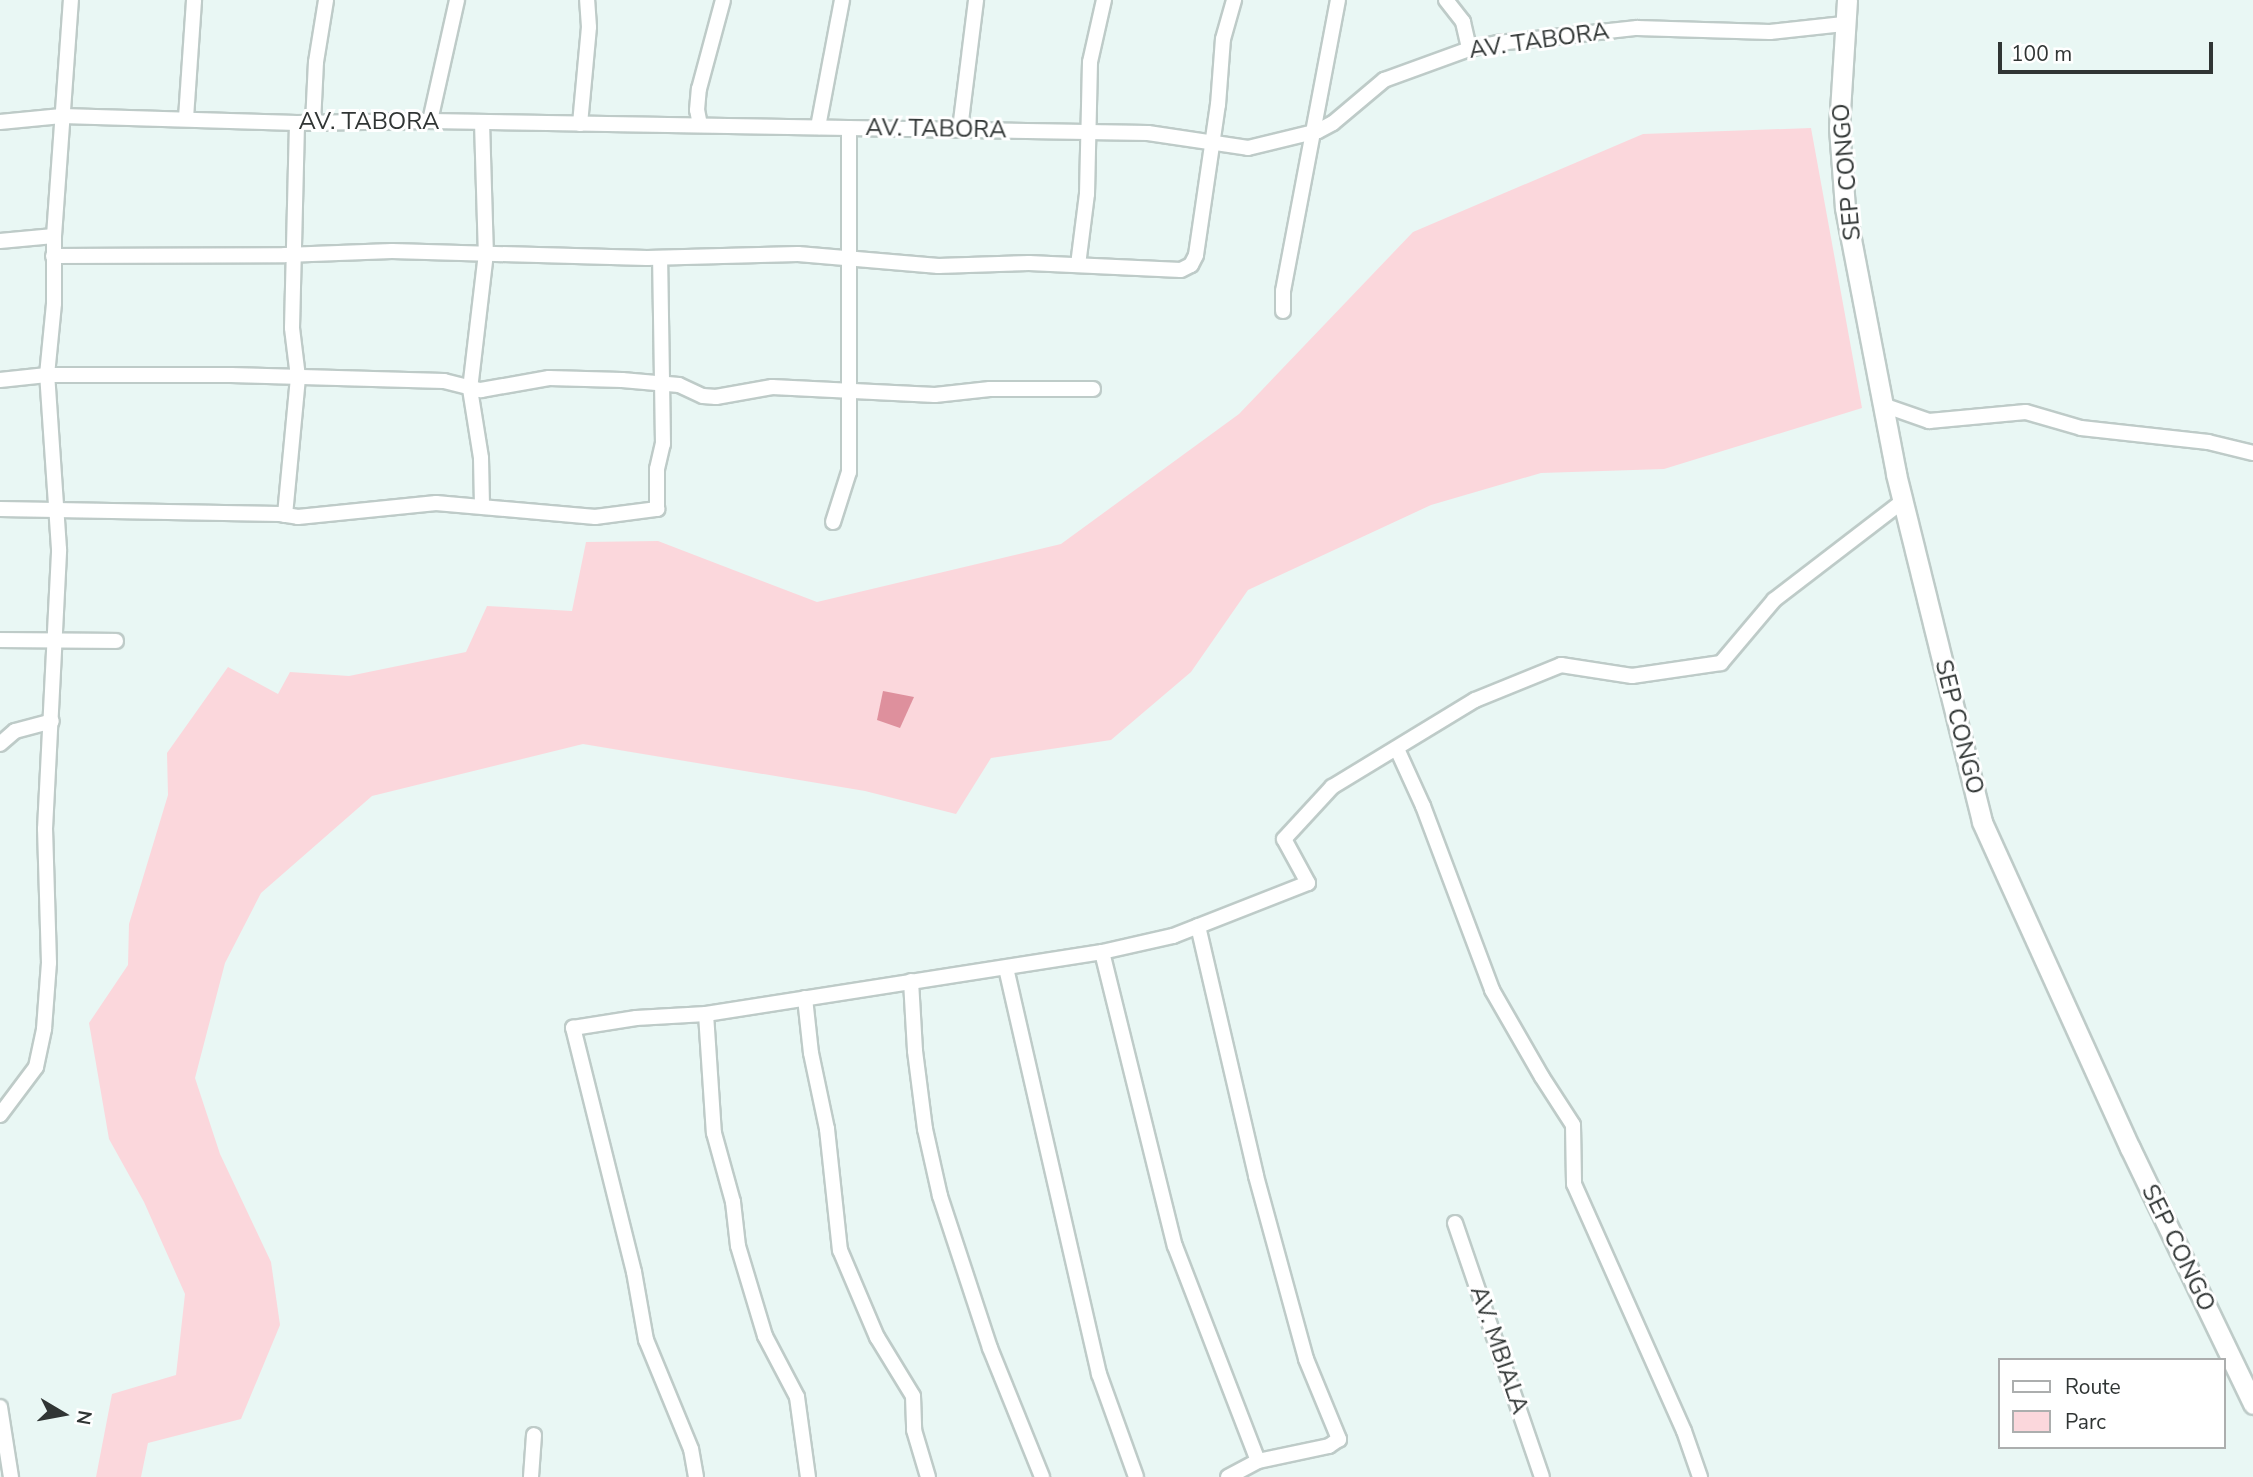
<!DOCTYPE html>
<style>
body{margin:0}
#map{position:relative;width:2253px;height:1477px;overflow:hidden;background:#e9f7f4;font-family:"Nunito Sans",sans-serif}
div>[style]{position:absolute}
.green>*{inset:0;background:#fbd7dc}
.water>*{inset:0;background:#de909d}
.roads{filter:drop-shadow(2px 0 #becbc8) drop-shadow(-2px 0 #becbc8) drop-shadow(0 2px #becbc8) drop-shadow(0 -2px #becbc8)}
.minor>*{height:14px;margin:-7px;padding:0 7px;transform-origin:7px;border-radius:7px;background:#fff}
.tertiary>*{height:19px;margin:-9.5px;padding:0 9.5px;transform-origin:9.5px;border-radius:9.5px;background:#fff}
span{translate:-50% -50%;white-space:nowrap;text-align:center;line-height:1.15;-webkit-text-stroke:6px #fff;paint-order:stroke}
.street-label{font-size:24px;color:#303534}
.legend{position:absolute;left:1998px;top:1358px;width:228px;height:91px;box-sizing:border-box;background:#fff;border:2px solid #acaeae;margin:0;padding:9px 12px;list-style:none;font-size:21px;color:#303534}
.legend li{display:flex;align-items:center;gap:14px;height:35px}
.legend b{width:35px;border:2px solid #acaeae}
.north{position:absolute;left:28px;top:1379px;width:70px;height:70px;-webkit-text-stroke:5px #fff;paint-order:stroke;rotate:100deg;font-size:19px;font-weight:700;line-height:28px;text-align:center;color:#303534}
.north::after{content:'';display:block;margin:auto;width:24px;height:32px;background:#303534;clip-path:polygon(50% 0,100% 100%,50% 72%,0 100%)}
.scale{position:absolute;left:1998px;top:42px;width:215px;height:32px;box-sizing:border-box;border:4px solid #303534;border-top:0;padding-left:9px;font-size:21px;line-height:24px;white-space:nowrap;color:#303534;-webkit-text-stroke:5px #fff;paint-order:stroke}
</style>
<div id="map">
<div class="green">
<i style="clip-path:polygon(1811px 128px,1862px 408px,1664px 469px,1541px 473px,1431px 505px,1248px 590px,1191px 672px,1111px 740px,991px 758px,956px 814px,865px 791px,583px 744px,372px 796px,261px 893px,225px 963px,195px 1078px,220px 1154px,271px 1262px,280px 1325px,241px 1419px,148px 1443px,141px 1477px,96px 1477px,112px 1394px,176px 1375px,185px 1294px,144px 1202px,109px 1139px,89px 1023px,128px 965px,129px 924px,168px 795px,167px 753px,228px 667px,278px 694px,290px 672px,349px 676px,466px 652px,487px 606px,572px 611px,586px 542px,658px 541px,817px 602px,1061px 544px,1239px 414px,1413px 232px,1643px 134px)"></i>
</div>
<div class="water">
<i style="clip-path:polygon(883px 691px,914px 697px,900px 728px,877px 720px)"></i>
</div>
<div class="roads">
<div class="minor">
<i style="left:1446px;top:0;width:28px;rotate:52deg"></i>
<i style="left:1463px;top:22px;width:28px;rotate:77deg"></i>
<i style="left:186px;top:118px;width:118px;rotate:-86.1deg"></i>
<i style="left:430px;top:121px;width:124px;rotate:-77.4deg"></i>
<i style="left:0;top:122px;width:62px;rotate:-5.5deg"></i>
<i style="left:62px;top:116px;width:235px;rotate:1.7deg"></i>
<i style="left:297px;top:123px;width:133px;rotate:-0.9deg"></i>
<i style="left:430px;top:121px;width:718px;rotate:0.96deg"></i>
<i style="left:1148px;top:133px;width:101px;rotate:8.5deg"></i>
<i style="left:1248px;top:148px;width:72px;rotate:-13.7deg"></i>
<i style="left:1318px;top:131px;width:17px;rotate:-28deg"></i>
<i style="left:1333px;top:123px;width:67px;rotate:-40.1deg"></i>
<i style="left:1384px;top:80px;width:90px;rotate:-20deg"></i>
<i style="left:1469px;top:49px;width:30px;rotate:-12deg"></i>
<i style="left:1498px;top:43px;width:140px;rotate:-6.2deg"></i>
<i style="left:1637px;top:28px;width:133px;rotate:1.7deg"></i>
<i style="left:1770px;top:32px;width:74px;rotate:-6.2deg"></i>
<i style="left:482px;top:122px;width:131px;rotate:88.3deg"></i>
<i style="left:486px;top:253px;width:137px;rotate:96.7deg"></i>
<i style="left:470px;top:389px;width:70px;rotate:80.9deg"></i>
<i style="left:481px;top:458px;width:48px;rotate:88.8deg"></i>
<i style="left:313px;top:123px;width:61px;rotate:-87.2deg"></i>
<i style="left:316px;top:62px;width:63px;rotate:-80.8deg"></i>
<i style="left:580px;top:124px;width:97px;rotate:-84.7deg"></i>
<i style="left:589px;top:27px;width:27px;rotate:-94deg"></i>
<i style="left:700px;top:125px;width:15px;rotate:-101deg"></i>
<i style="left:697px;top:110px;width:21px;rotate:-85deg"></i>
<i style="left:699px;top:89px;width:92px;rotate:-74.9deg"></i>
<i style="left:818px;top:127px;width:129px;rotate:-79.3deg"></i>
<i style="left:960px;top:129px;width:130px;rotate:-82.9deg"></i>
<i style="left:0;top:241px;width:54px;rotate:-5.3deg"></i>
<i style="left:53px;top:256px;width:232px;rotate:-0.2deg"></i>
<i style="left:285px;top:255px;width:107px;rotate:-2.1deg"></i>
<i style="left:392px;top:251px;width:255px;rotate:1.6deg"></i>
<i style="left:647px;top:258px;width:151px;rotate:-1.5deg"></i>
<i style="left:798px;top:254px;width:141px;rotate:4.9deg"></i>
<i style="left:938px;top:266px;width:91px;rotate:-1.9deg"></i>
<i style="left:1029px;top:263px;width:152px;rotate:2.6deg"></i>
<i style="left:1181px;top:270px;width:11px;rotate:-27deg"></i>
<i style="left:1191px;top:265px;width:11px;rotate:-63deg"></i>
<i style="left:1196px;top:255px;width:152px;rotate:-81.7deg"></i>
<i style="left:1218px;top:105px;width:66px;rotate:-85.7deg"></i>
<i style="left:1223px;top:39px;width:41px;rotate:-74.2deg"></i>
<i style="left:1078px;top:265px;width:72px;rotate:-82.8deg"></i>
<i style="left:1087px;top:194px;width:132px;rotate:-88.7deg"></i>
<i style="left:1090px;top:62px;width:64px;rotate:-77.3deg"></i>
<i style="left:1283px;top:311px;width:20px;rotate:-90deg"></i>
<i style="left:1283px;top:291px;width:296px;rotate:-79.3deg"></i>
<i style="left:0;top:380px;width:47px;rotate:-6.1deg"></i>
<i style="left:47px;top:375px;width:184px"></i>
<i style="left:231px;top:375px;width:213px;rotate:1.6deg"></i>
<i style="left:444px;top:381px;width:38px;rotate:14deg"></i>
<i style="left:481px;top:390px;width:69px;rotate:-10deg"></i>
<i style="left:549px;top:378px;width:73px;rotate:1.6deg"></i>
<i style="left:622px;top:380px;width:57px;rotate:5deg"></i>
<i style="left:679px;top:385px;width:26px;rotate:25deg"></i>
<i style="left:703px;top:396px;width:13px;rotate:4deg"></i>
<i style="left:716px;top:397px;width:57px;rotate:-10.1deg"></i>
<i style="left:772px;top:387px;width:163px;rotate:2.8deg"></i>
<i style="left:935px;top:395px;width:55px;rotate:-6.2deg"></i>
<i style="left:990px;top:389px;width:103px"></i>
<i style="left:1883px;top:405px;width:49px;rotate:19.2deg"></i>
<i style="left:1929px;top:421px;width:97px;rotate:-5.3deg"></i>
<i style="left:2026px;top:412px;width:57px;rotate:16.2deg"></i>
<i style="left:2081px;top:428px;width:128px;rotate:6.3deg"></i>
<i style="left:2208px;top:442px;width:46px;rotate:13.7deg"></i>
<i style="left:0;top:509px;width:280px;rotate:1deg"></i>
<i style="left:280px;top:514px;width:18px;rotate:9deg"></i>
<i style="left:298px;top:517px;width:139px;rotate:-5.8deg"></i>
<i style="left:436px;top:503px;width:160px;rotate:5deg"></i>
<i style="left:595px;top:517px;width:63px;rotate:-7.4deg"></i>
<i style="left:657px;top:509px;width:40px;rotate:-90deg"></i>
<i style="left:657px;top:469px;width:26px;rotate:-77deg"></i>
<i style="left:663px;top:444px;width:186px;rotate:-90.9deg"></i>
<i style="left:285px;top:515px;width:139px;rotate:-84.6deg"></i>
<i style="left:298px;top:377px;width:49px;rotate:-97deg"></i>
<i style="left:292px;top:328px;width:205px;rotate:-88.6deg"></i>
<i style="left:833px;top:522px;width:52px;rotate:-72.3deg"></i>
<i style="left:849px;top:472px;width:344px;rotate:-90deg"></i>
<i style="left:0;top:640px;width:116px;rotate:0.5deg"></i>
<i style="left:0;top:744px;width:20px;rotate:-41deg"></i>
<i style="left:15px;top:731px;width:38px;rotate:-15deg"></i>
<i style="left:1397px;top:749px;width:63px;rotate:65.5deg"></i>
<i style="left:1423px;top:806px;width:197px;rotate:69.4deg"></i>
<i style="left:1492px;top:990px;width:100px;rotate:60.1deg"></i>
<i style="left:1542px;top:1077px;width:57px;rotate:57.1deg"></i>
<i style="left:1573px;top:1125px;width:59px;rotate:89deg"></i>
<i style="left:1574px;top:1184px;width:270px;rotate:66deg"></i>
<i style="left:1684px;top:1431px;width:49px;rotate:70.8deg"></i>
<i style="left:1198px;top:926px;width:257px;rotate:76.9deg"></i>
<i style="left:1256px;top:1176px;width:190px;rotate:74.7deg"></i>
<i style="left:1306px;top:1359px;width:87px;rotate:67.6deg"></i>
<i style="left:1339px;top:1439px;width:12px;rotate:145deg"></i>
<i style="left:1329px;top:1446px;width:73px;rotate:168.1deg"></i>
<i style="left:1258px;top:1461px;width:34px;rotate:152deg"></i>
<i style="left:1102px;top:952px;width:303px;rotate:76.1deg"></i>
<i style="left:1175px;top:1246px;width:230px;rotate:68.9deg"></i>
<i style="left:1006px;top:968px;width:417px;rotate:77.1deg"></i>
<i style="left:1099px;top:1374px;width:109px;rotate:70.2deg"></i>
<i style="left:911px;top:981px;width:70px;rotate:86.7deg"></i>
<i style="left:915px;top:1051px;width:79px;rotate:82.7deg"></i>
<i style="left:925px;top:1129px;width:69px;rotate:77.4deg"></i>
<i style="left:940px;top:1196px;width:160px;rotate:71.8deg"></i>
<i style="left:990px;top:1348px;width:139px;rotate:68deg"></i>
<i style="left:805px;top:998px;width:55px;rotate:83.8deg"></i>
<i style="left:811px;top:1053px;width:78px;rotate:78.1deg"></i>
<i style="left:827px;top:1129px;width:122px;rotate:83.9deg"></i>
<i style="left:840px;top:1250px;width:95px;rotate:67deg"></i>
<i style="left:877px;top:1337px;width:69px;rotate:58.6deg"></i>
<i style="left:913px;top:1396px;width:34px;rotate:88deg"></i>
<i style="left:914px;top:1430px;width:49px;rotate:73.4deg"></i>
<i style="left:706px;top:1014px;width:119px;rotate:86.2deg"></i>
<i style="left:714px;top:1133px;width:72px;rotate:74.6deg"></i>
<i style="left:733px;top:1202px;width:44px;rotate:83.5deg"></i>
<i style="left:738px;top:1246px;width:94px;rotate:73.3deg"></i>
<i style="left:765px;top:1336px;width:69px;rotate:62.3deg"></i>
<i style="left:797px;top:1397px;width:81px;rotate:82.2deg"></i>
<i style="left:0;top:1115px;width:60px;rotate:-53.1deg"></i>
<i style="left:36px;top:1067px;width:39px;rotate:-78deg"></i>
<i style="left:44px;top:1029px;width:66px;rotate:-85.7deg"></i>
<i style="left:49px;top:963px;width:134px;rotate:-91.7deg"></i>
<i style="left:45px;top:829px;width:280px;rotate:-87.1deg"></i>
<i style="left:59px;top:549px;width:174px;rotate:-93.9deg"></i>
<i style="left:47px;top:375px;width:72px;rotate:-84.4deg"></i>
<i style="left:54px;top:303px;width:67px;rotate:-90deg"></i>
<i style="left:54px;top:236px;width:237px;rotate:-85.9deg"></i>
<i style="left:1455px;top:1223px;width:268px;rotate:71.1deg"></i>
<i style="left:0;top:1407px;width:71px;rotate:81.1deg"></i>
<i style="left:531px;top:1477px;width:42px;rotate:-85.9deg"></i>
<i style="left:696px;top:1477px;width:28px;rotate:-100deg"></i>
<i style="left:691px;top:1449px;width:118px;rotate:-112.4deg"></i>
<i style="left:646px;top:1340px;width:69px;rotate:-100deg"></i>
<i style="left:634px;top:1272px;width:252px;rotate:-104deg"></i>
<i style="left:573px;top:1028px;width:64px;rotate:-9deg"></i>
<i style="left:636px;top:1018px;width:70px;rotate:-3.3deg"></i>
<i style="left:706px;top:1014px;width:401px;rotate:-8.9deg"></i>
<i style="left:1102px;top:952px;width:73px;rotate:-12.7deg"></i>
<i style="left:1173px;top:936px;width:145px;rotate:-21.4deg"></i>
<i style="left:1308px;top:883px;width:50px;rotate:-118.6deg"></i>
<i style="left:1284px;top:839px;width:71px;rotate:-47.3deg"></i>
<i style="left:1332px;top:787px;width:167px;rotate:-31.3deg"></i>
<i style="left:1475px;top:700px;width:93px;rotate:-22.1deg"></i>
<i style="left:1561px;top:665px;width:72px;rotate:8.8deg"></i>
<i style="left:1632px;top:676px;width:90px;rotate:-8.3deg"></i>
<i style="left:1721px;top:663px;width:82px;rotate:-49.9deg"></i>
<i style="left:1774px;top:600px;width:163px;rotate:-37.5deg"></i>
</div>
<div class="tertiary">
<i style="left:1847px;top:0;width:128px;rotate:93.6deg"></i>
<i style="left:1839px;top:128px;width:80px;rotate:85.7deg"></i>
<i style="left:1845px;top:208px;width:271px;rotate:79.1deg"></i>
<i style="left:1896px;top:474px;width:358px;rotate:76.1deg"></i>
<i style="left:1982px;top:822px;width:358px;rotate:65.6deg"></i>
<i style="left:2130px;top:1148px;width:284px;rotate:64.3deg"></i>
</div>
</div>
<div class="street-label">
<span style="left:1539px;top:41px;rotate:-8deg">AV. TABORA</span>
<span style="left:369px;top:122px">AV. TABORA</span>
<span style="left:936px;top:129px;rotate:1deg">AV. TABORA</span>
<span style="left:1847px;top:172px;rotate:-95deg">SEP CONGO</span>
<span style="left:1959px;top:727px;rotate:76deg">SEP CONGO</span>
<span style="left:2178px;top:1248px;rotate:64deg">SEP CONGO</span>
<span style="left:1499px;top:1350px;rotate:71deg">AV. MBIALA</span>
</div>
<ul class="legend">
<li><b style="height:9px;background:#fff"></b>Route</li>
<li><b style="height:19px;background:#fbd7dc"></b>Parc</li>
</ul>
<div class="north">N</div>
<div class="scale">100 m</div>
</div>
